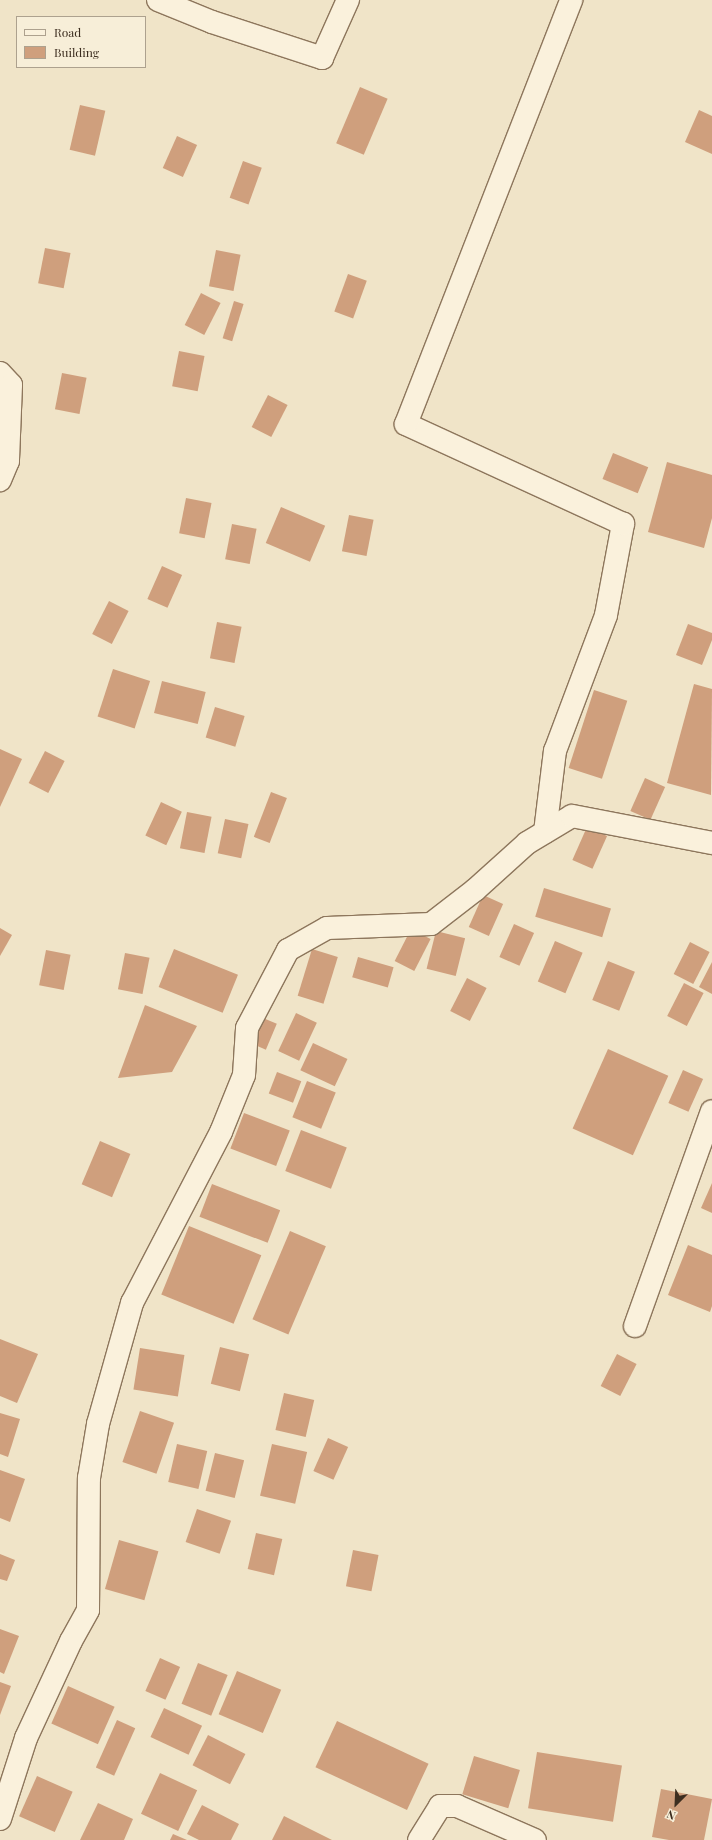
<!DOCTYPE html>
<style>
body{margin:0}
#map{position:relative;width:712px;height:1840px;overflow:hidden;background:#f0e4c8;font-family:"Playfair Display",serif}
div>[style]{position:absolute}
.building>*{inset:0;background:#cf9f7d;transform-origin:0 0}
.roads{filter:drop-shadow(1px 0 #8d765c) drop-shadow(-1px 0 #8d765c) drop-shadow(0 1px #8d765c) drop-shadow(0 -1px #8d765c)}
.minor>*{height:22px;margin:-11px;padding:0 11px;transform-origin:11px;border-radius:11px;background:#faf1dc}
span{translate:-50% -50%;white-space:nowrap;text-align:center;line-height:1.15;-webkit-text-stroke:3.5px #f7eed8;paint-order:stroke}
.legend{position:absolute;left:16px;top:16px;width:130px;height:52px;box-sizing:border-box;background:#f7eed8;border:1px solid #ada18e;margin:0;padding:5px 7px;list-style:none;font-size:12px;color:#3d2e20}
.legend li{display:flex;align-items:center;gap:8px;height:20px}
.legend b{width:20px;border:1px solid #ada18e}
.north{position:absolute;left:656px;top:1784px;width:40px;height:40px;-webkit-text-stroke:3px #f7eed8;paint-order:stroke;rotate:204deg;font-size:11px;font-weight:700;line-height:16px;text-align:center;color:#3d2e20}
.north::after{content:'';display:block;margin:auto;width:14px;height:18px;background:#3d2e20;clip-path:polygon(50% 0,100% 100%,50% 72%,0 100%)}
</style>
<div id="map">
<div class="building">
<i style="left:360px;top:87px;width:30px;height:61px;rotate:23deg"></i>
<i style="left:80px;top:105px;width:26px;height:46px;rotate:13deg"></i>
<i style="clip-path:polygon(699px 110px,712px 116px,712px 154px,685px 142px)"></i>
<i style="left:177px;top:136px;width:22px;height:35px;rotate:24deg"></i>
<i style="left:243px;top:161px;width:20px;height:39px;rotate:20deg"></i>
<i style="left:45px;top:248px;width:26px;height:36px;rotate:11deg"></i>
<i style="left:216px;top:250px;width:25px;height:37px;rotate:11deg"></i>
<i style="left:348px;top:274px;width:20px;height:40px;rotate:20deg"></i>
<i style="left:201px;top:293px;width:22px;height:36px;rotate:27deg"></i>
<i style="left:234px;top:301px;width:10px;height:39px;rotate:17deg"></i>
<i style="left:179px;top:351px;width:26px;height:36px;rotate:11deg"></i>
<i style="left:62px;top:373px;width:25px;height:37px;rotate:11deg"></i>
<i style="left:268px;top:395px;width:22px;height:36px;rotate:27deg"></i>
<i style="left:613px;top:453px;width:38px;height:28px;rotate:22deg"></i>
<i style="clip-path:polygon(667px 462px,712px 475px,712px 518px,704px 548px,648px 532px)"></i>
<i style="left:186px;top:498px;width:26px;height:36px;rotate:11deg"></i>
<i style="left:281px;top:507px;width:48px;height:39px;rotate:23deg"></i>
<i style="left:349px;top:515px;width:25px;height:37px;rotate:11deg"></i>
<i style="left:232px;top:524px;width:25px;height:36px;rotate:11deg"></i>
<i style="left:162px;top:566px;width:22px;height:36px;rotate:24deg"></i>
<i style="left:109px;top:601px;width:22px;height:37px;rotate:27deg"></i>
<i style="left:217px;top:622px;width:25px;height:37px;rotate:11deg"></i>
<i style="clip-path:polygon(688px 624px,712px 633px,712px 640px,702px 665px,676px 655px)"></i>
<i style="left:113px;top:669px;width:39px;height:50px;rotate:18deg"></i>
<i style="left:162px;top:681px;width:45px;height:33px;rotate:14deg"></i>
<i style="clip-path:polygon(694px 684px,712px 689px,711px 795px,667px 783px)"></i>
<i style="left:594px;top:690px;width:35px;height:82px;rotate:18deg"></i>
<i style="left:215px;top:707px;width:31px;height:32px;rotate:17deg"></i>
<i style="clip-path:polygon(0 749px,22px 759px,0 807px)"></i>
<i style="left:45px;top:751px;width:22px;height:36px;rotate:27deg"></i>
<i style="left:645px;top:778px;width:22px;height:36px;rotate:24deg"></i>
<i style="left:271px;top:792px;width:17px;height:48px;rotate:21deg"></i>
<i style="left:161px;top:802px;width:23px;height:37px;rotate:25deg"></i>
<i style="left:187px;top:812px;width:25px;height:37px;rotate:11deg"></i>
<i style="left:225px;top:819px;width:24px;height:35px;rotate:12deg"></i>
<i style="left:587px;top:827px;width:22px;height:36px;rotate:24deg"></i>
<i style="left:544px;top:888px;width:70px;height:30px;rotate:17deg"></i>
<i style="left:483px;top:895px;width:22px;height:35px;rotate:24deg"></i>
<i style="left:514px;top:924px;width:22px;height:36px;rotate:24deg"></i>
<i style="clip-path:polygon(0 928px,12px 935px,0 956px)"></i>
<i style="left:411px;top:929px;width:22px;height:36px;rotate:27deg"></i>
<i style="left:436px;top:931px;width:30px;height:39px;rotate:14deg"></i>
<i style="left:555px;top:941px;width:30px;height:44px;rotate:23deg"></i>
<i style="left:690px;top:942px;width:22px;height:36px;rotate:27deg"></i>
<i style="left:174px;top:949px;width:69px;height:41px;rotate:22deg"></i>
<i style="left:312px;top:949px;width:27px;height:49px;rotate:17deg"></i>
<i style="left:46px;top:950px;width:25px;height:36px;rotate:11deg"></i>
<i style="left:125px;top:953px;width:25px;height:37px;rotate:11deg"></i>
<i style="left:358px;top:957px;width:37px;height:21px;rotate:16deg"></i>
<i style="left:608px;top:961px;width:29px;height:42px;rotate:22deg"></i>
<i style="clip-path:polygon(712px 962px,712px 994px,699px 987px)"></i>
<i style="left:467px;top:978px;width:22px;height:37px;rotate:27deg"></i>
<i style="left:684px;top:983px;width:22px;height:37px;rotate:27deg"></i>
<i style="clip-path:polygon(145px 1005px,197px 1026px,172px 1072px,118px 1078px)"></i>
<i style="left:296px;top:1013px;width:23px;height:42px;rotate:25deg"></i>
<i style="left:263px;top:1018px;width:15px;height:28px;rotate:23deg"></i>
<i style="left:313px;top:1043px;width:38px;height:30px;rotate:25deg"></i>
<i style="left:608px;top:1049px;width:66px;height:87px;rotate:24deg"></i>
<i style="left:683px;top:1070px;width:22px;height:36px;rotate:24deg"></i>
<i style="left:277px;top:1072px;width:26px;height:23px;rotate:21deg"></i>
<i style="left:307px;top:1081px;width:31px;height:39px;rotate:22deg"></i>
<i style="left:244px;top:1113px;width:49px;height:38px;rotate:21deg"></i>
<i style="left:301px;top:1130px;width:49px;height:44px;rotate:21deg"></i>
<i style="left:100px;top:1141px;width:33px;height:47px;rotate:23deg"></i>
<i style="clip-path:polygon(712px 1183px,712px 1213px,701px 1208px)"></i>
<i style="left:212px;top:1184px;width:73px;height:35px;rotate:21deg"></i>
<i style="left:189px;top:1226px;width:78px;height:74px;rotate:22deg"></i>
<i style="left:290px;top:1231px;width:39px;height:96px;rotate:23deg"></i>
<i style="clip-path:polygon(688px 1245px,712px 1255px,712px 1306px,710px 1312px,668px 1295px)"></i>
<i style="clip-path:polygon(0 1339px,38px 1354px,17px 1403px,0 1396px)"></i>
<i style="left:220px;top:1347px;width:30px;height:38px;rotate:14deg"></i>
<i style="left:140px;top:1348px;width:45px;height:42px;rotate:9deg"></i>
<i style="left:617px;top:1354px;width:22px;height:36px;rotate:27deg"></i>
<i style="left:284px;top:1393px;width:31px;height:38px;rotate:13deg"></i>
<i style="left:140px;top:1411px;width:36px;height:54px;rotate:19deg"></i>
<i style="clip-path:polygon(0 1413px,20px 1419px,8px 1457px,0 1454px)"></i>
<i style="left:328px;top:1438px;width:22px;height:36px;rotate:24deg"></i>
<i style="left:177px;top:1444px;width:31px;height:39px;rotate:13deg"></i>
<i style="left:272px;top:1444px;width:36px;height:53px;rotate:13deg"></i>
<i style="left:215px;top:1453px;width:30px;height:39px;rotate:14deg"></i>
<i style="clip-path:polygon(0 1470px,25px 1479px,10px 1522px,0 1518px)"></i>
<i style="left:197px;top:1509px;width:36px;height:35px;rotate:19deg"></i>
<i style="left:256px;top:1533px;width:27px;height:37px;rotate:13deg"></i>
<i style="left:119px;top:1540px;width:41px;height:51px;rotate:16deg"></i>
<i style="left:353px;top:1550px;width:26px;height:37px;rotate:11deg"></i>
<i style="clip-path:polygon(0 1554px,15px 1560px,7px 1581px,0 1579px)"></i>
<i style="clip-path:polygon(0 1629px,19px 1636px,4px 1674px,0 1672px)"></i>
<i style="left:160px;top:1658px;width:22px;height:36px;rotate:24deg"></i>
<i style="left:198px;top:1663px;width:32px;height:44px;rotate:22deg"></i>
<i style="left:237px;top:1671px;width:48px;height:47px;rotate:23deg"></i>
<i style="clip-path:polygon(0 1682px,11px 1686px,0 1715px)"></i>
<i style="left:68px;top:1686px;width:51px;height:41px;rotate:24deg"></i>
<i style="left:164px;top:1708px;width:42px;height:32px;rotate:25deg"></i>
<i style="left:117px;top:1720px;width:20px;height:52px;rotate:24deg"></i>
<i style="left:337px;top:1721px;width:101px;height:51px;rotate:25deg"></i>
<i style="left:208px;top:1735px;width:42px;height:34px;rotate:27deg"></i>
<i style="left:537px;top:1752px;width:86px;height:57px;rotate:9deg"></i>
<i style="left:474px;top:1756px;width:48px;height:40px;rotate:17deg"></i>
<i style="left:160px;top:1773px;width:41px;height:45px;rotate:25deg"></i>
<i style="left:37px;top:1776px;width:39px;height:44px;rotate:24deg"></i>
<i style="clip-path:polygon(661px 1789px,712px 1799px,704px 1840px,669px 1840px,652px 1837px)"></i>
<i style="clip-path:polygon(98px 1803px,133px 1819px,124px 1840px,80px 1840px)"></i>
<i style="clip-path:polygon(202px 1805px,239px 1824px,231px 1840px,199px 1840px,187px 1834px)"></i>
<i style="clip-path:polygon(284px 1816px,332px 1840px,272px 1840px)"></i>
<i style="clip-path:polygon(173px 1834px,187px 1840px,170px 1840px)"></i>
</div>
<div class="roads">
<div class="minor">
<i style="left:158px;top:0;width:58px;rotate:22.2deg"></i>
<i style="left:212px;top:22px;width:116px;rotate:18.1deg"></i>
<i style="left:322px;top:58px;width:64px;rotate:-65.9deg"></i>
<i style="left:0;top:373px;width:16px;rotate:47deg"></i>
<i style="left:11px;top:385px;width:76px;rotate:92.3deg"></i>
<i style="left:8px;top:461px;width:21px;rotate:113deg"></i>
<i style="left:545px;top:832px;width:82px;rotate:-83deg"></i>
<i style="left:555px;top:751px;width:145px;rotate:-69.4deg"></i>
<i style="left:606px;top:615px;width:93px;rotate:-79.4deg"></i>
<i style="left:623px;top:524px;width:239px;rotate:-155.3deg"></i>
<i style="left:406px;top:424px;width:455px;rotate:-68.7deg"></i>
<i style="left:635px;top:1326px;width:228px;rotate:-70.3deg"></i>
<i style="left:0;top:1819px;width:85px;rotate:-72.2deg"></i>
<i style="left:26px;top:1738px;width:107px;rotate:-65.1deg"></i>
<i style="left:71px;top:1641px;width:35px;rotate:-61deg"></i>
<i style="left:88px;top:1610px;width:132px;rotate:-89.6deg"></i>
<i style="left:89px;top:1478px;width:55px;rotate:-80.5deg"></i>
<i style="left:98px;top:1424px;width:126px;rotate:-74.3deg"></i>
<i style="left:132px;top:1303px;width:193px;rotate:-62.5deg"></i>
<i style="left:221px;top:1132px;width:61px;rotate:-68deg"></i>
<i style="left:244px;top:1075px;width:47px;rotate:-86.3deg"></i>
<i style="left:247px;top:1028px;width:88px;rotate:-62.3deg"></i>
<i style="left:288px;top:950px;width:45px;rotate:-29.4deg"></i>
<i style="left:327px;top:928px;width:104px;rotate:-2.2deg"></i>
<i style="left:431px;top:924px;width:56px;rotate:-37.7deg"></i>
<i style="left:475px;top:890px;width:70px;rotate:-42.1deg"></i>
<i style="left:527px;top:843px;width:52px;rotate:-31deg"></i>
<i style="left:572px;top:816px;width:143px;rotate:10.9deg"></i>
<i style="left:419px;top:1840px;width:40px;rotate:-58deg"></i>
<i style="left:440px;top:1806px;width:17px"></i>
<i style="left:457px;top:1806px;width:85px;rotate:23.6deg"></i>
</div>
</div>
<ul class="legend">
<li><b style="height:5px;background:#faf1dc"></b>Road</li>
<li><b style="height:11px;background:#cf9f7d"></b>Building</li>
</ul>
<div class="north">N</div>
</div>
